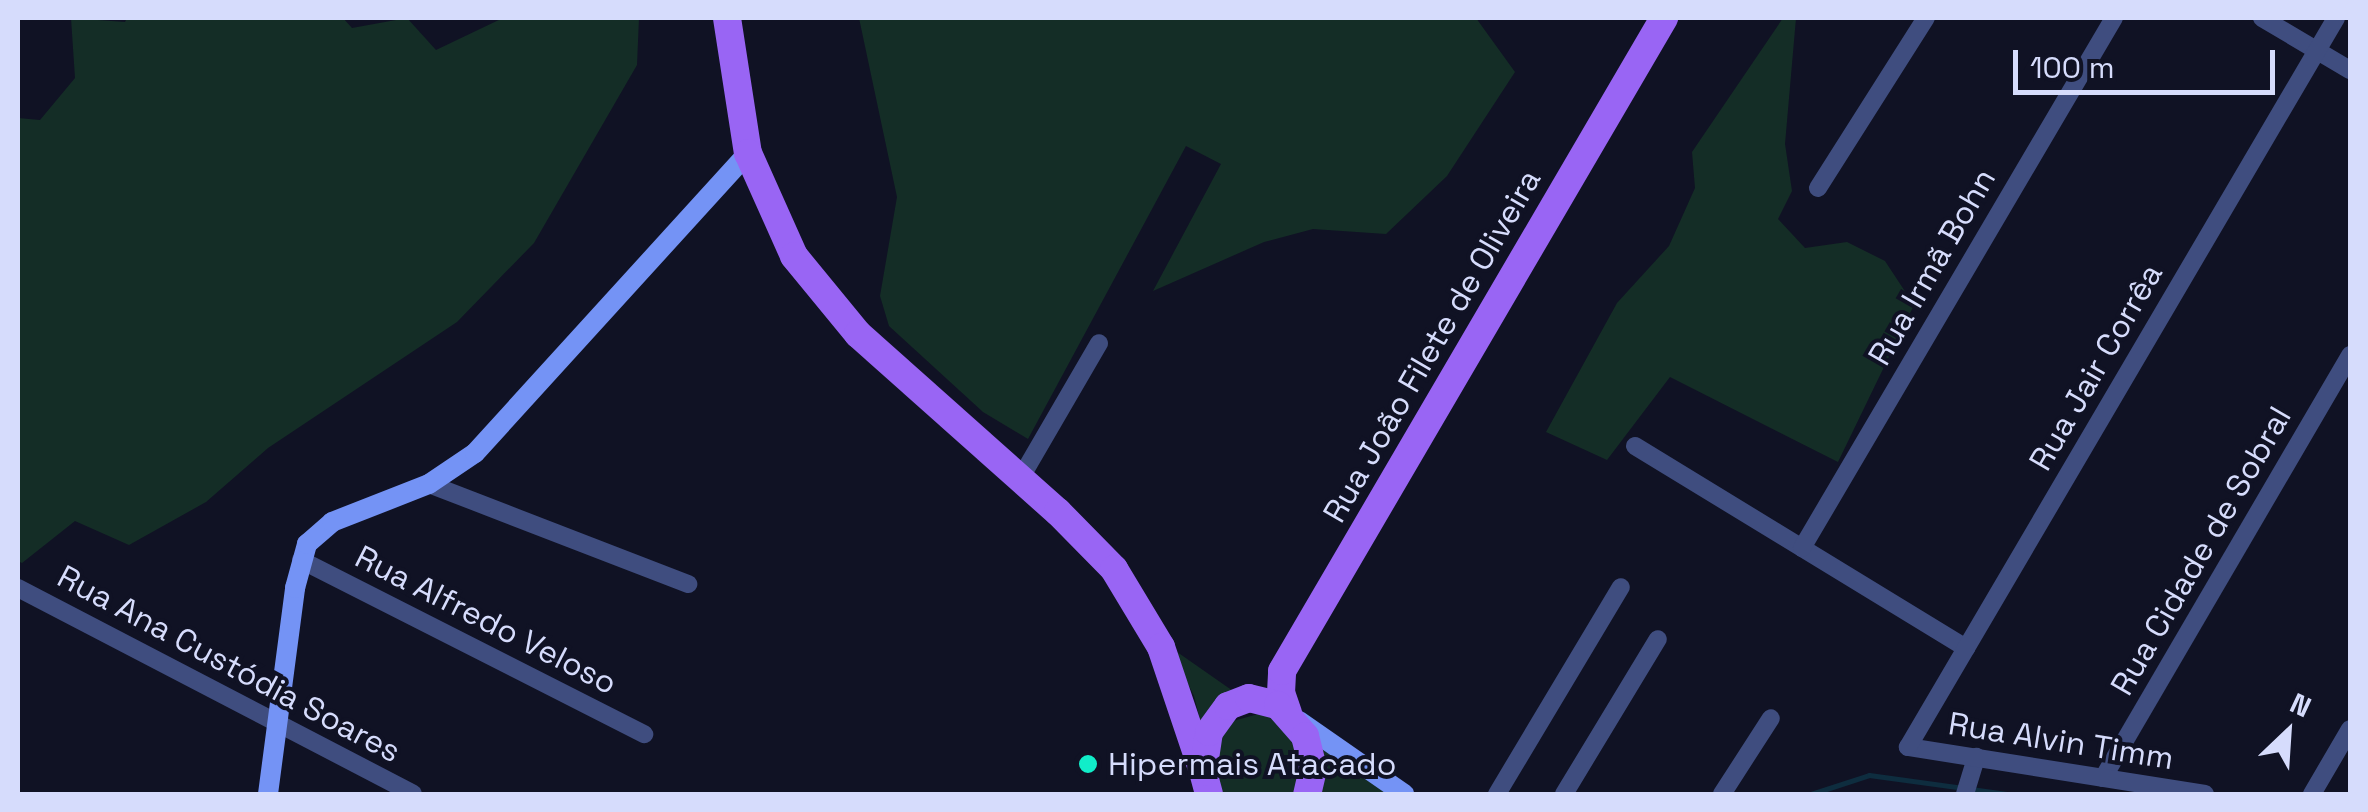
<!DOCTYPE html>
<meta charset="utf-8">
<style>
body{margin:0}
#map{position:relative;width:2368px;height:812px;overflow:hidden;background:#101224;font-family:"Space Grotesk",sans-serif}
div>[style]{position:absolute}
.green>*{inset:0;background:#142d26}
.stream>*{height:5px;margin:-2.5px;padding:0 2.5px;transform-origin:2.5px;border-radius:2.5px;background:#0e2d3f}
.street>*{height:18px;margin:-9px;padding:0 9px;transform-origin:9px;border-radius:9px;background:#3f4d7f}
.secondary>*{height:20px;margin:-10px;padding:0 10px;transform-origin:10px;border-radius:10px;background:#7493f5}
.primary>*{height:28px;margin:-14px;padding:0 14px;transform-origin:14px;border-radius:14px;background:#9965f4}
.dots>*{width:28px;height:28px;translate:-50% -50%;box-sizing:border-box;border:5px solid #101224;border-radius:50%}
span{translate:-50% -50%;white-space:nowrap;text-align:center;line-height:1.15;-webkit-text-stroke:8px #101224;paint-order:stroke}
.street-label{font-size:32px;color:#d6dcfc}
.poi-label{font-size:32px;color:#d6dcfc}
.left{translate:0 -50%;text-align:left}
.frame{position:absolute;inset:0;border:20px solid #d6dcfc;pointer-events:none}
.north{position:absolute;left:2238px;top:682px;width:100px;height:100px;-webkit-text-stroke:8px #101224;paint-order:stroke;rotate:25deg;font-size:28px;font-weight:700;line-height:40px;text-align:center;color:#d6dcfc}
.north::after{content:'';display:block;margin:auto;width:35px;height:45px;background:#d6dcfc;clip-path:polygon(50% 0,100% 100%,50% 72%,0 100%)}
.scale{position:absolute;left:2013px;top:50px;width:262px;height:45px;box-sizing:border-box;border:5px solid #d6dcfc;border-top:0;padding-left:12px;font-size:30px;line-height:35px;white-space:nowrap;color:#d6dcfc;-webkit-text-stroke:8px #101224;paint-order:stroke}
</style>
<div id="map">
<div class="green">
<i style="clip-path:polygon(71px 18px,125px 22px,127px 18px,343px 18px,352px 28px,407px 18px,436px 50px,503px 18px,639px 18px,637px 65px,534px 243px,457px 322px,268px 448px,206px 502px,129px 545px,75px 521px,22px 563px,18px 561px,18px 118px,40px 120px,75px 78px)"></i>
<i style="clip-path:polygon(859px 18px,1476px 18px,1515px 72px,1447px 176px,1386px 234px,1313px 229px,1264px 242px,1153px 291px,1221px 164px,1186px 146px,1028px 439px,983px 412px,889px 326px,880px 296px,897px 197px)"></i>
<i style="clip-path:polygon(1783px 18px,1796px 18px,1785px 144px,1792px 191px,1778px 219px,1805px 248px,1847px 242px,1885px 261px,1914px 305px,1838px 462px,1670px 377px,1607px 460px,1546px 432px,1617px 303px,1669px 246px,1695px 188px,1692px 152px)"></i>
<i style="clip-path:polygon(1170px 647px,1233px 691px,1201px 723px,1194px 696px)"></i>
<i style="clip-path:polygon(1262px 713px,1278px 717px,1303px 756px,1294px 794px,1218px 794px,1215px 752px,1221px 734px,1233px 721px)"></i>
<i style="clip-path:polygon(1317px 740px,1394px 794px,1322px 794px)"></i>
</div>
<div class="stream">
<i style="left:1811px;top:794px;width:61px;rotate:-18.1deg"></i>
<i style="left:1869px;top:775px;width:139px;rotate:7.8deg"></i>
</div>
<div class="street">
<i style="left:2262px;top:18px;width:102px;rotate:30.6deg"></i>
<i style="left:1818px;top:188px;width:201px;rotate:-57.6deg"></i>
<i style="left:1635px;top:446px;width:388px;rotate:31.4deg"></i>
<i style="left:1020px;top:479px;width:157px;rotate:-59.8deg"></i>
<i style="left:429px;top:484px;width:278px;rotate:21.1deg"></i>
<i style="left:1802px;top:548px;width:615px;rotate:-59.52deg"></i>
<i style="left:301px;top:560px;width:385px;rotate:26.9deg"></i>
<i style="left:18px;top:588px;width:445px;rotate:27.5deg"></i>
<i style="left:2103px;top:778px;width:490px;rotate:-59.7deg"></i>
<i style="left:1497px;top:794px;width:241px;rotate:-59.1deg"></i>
<i style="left:1564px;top:794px;width:181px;rotate:-58.8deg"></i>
<i style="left:1722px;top:794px;width:90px;rotate:-57.2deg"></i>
<i style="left:1965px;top:794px;width:39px;rotate:-73deg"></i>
<i style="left:2205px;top:794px;width:301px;rotate:-171deg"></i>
<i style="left:1908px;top:747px;width:845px;rotate:-59.58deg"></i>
<i style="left:2312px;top:794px;width:75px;rotate:-59.7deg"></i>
</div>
<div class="secondary">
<i style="left:1299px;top:721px;width:128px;rotate:34.8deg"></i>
<i style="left:268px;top:794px;width:208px;rotate:-82.5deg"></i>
<i style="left:295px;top:588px;width:46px;rotate:-74.7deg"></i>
<i style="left:307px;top:544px;width:33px;rotate:-41deg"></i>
<i style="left:332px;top:522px;width:104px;rotate:-21.4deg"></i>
<i style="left:429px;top:484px;width:55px;rotate:-34deg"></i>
<i style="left:475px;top:453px;width:406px;rotate:-47.7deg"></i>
</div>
<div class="primary">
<i style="left:727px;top:18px;width:137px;rotate:81.2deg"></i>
<i style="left:748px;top:153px;width:113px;rotate:65.9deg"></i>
<i style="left:794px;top:256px;width:101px;rotate:50.6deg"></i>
<i style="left:858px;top:334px;width:268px;rotate:41.7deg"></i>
<i style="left:1058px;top:512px;width:80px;rotate:45.5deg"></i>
<i style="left:1114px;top:569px;width:91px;rotate:58.9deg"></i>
<i style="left:1161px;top:647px;width:132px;rotate:71.4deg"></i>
<i style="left:1288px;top:713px;width:21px;rotate:-109deg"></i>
<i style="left:1281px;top:693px;width:22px;rotate:-87deg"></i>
<i style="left:1282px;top:671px;width:757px;rotate:-59.67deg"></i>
<i style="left:1209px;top:794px;width:23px;rotate:-105deg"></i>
<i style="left:1203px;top:772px;width:40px;rotate:-81.5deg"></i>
<i style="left:1209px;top:732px;width:32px;rotate:-54deg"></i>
<i style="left:1228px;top:706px;width:22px;rotate:-21deg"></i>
<i style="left:1249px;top:698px;width:30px;rotate:14deg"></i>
<i style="left:1278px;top:705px;width:41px;rotate:48.9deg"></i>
<i style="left:1305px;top:736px;width:34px;rotate:76deg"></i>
<i style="left:1313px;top:769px;width:26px;rotate:103deg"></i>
</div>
<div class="dots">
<i style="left:1088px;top:764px;background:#11edc9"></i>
</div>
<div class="street-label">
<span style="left:1932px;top:267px;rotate:-60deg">Rua Irmã Bohn</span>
<span style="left:1432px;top:346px;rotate:-60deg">Rua João Filete de Oliveira</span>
<span style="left:2096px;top:367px;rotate:-60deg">Rua Jair Corrêa</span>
<span style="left:2201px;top:551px;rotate:-60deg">Rua Cidade de Sobral</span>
<span style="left:486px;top:620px;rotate:27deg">Rua Alfredo Veloso</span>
<span style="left:229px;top:664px;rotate:28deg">Rua Ana Custódia Soares</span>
<span style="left:2061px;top:741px;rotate:9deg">Rua Alvin Timm</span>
</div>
<div class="poi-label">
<span class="left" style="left:1108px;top:764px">Hipermais Atacado</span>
</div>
<div class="frame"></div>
<div class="north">N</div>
<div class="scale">100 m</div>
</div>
